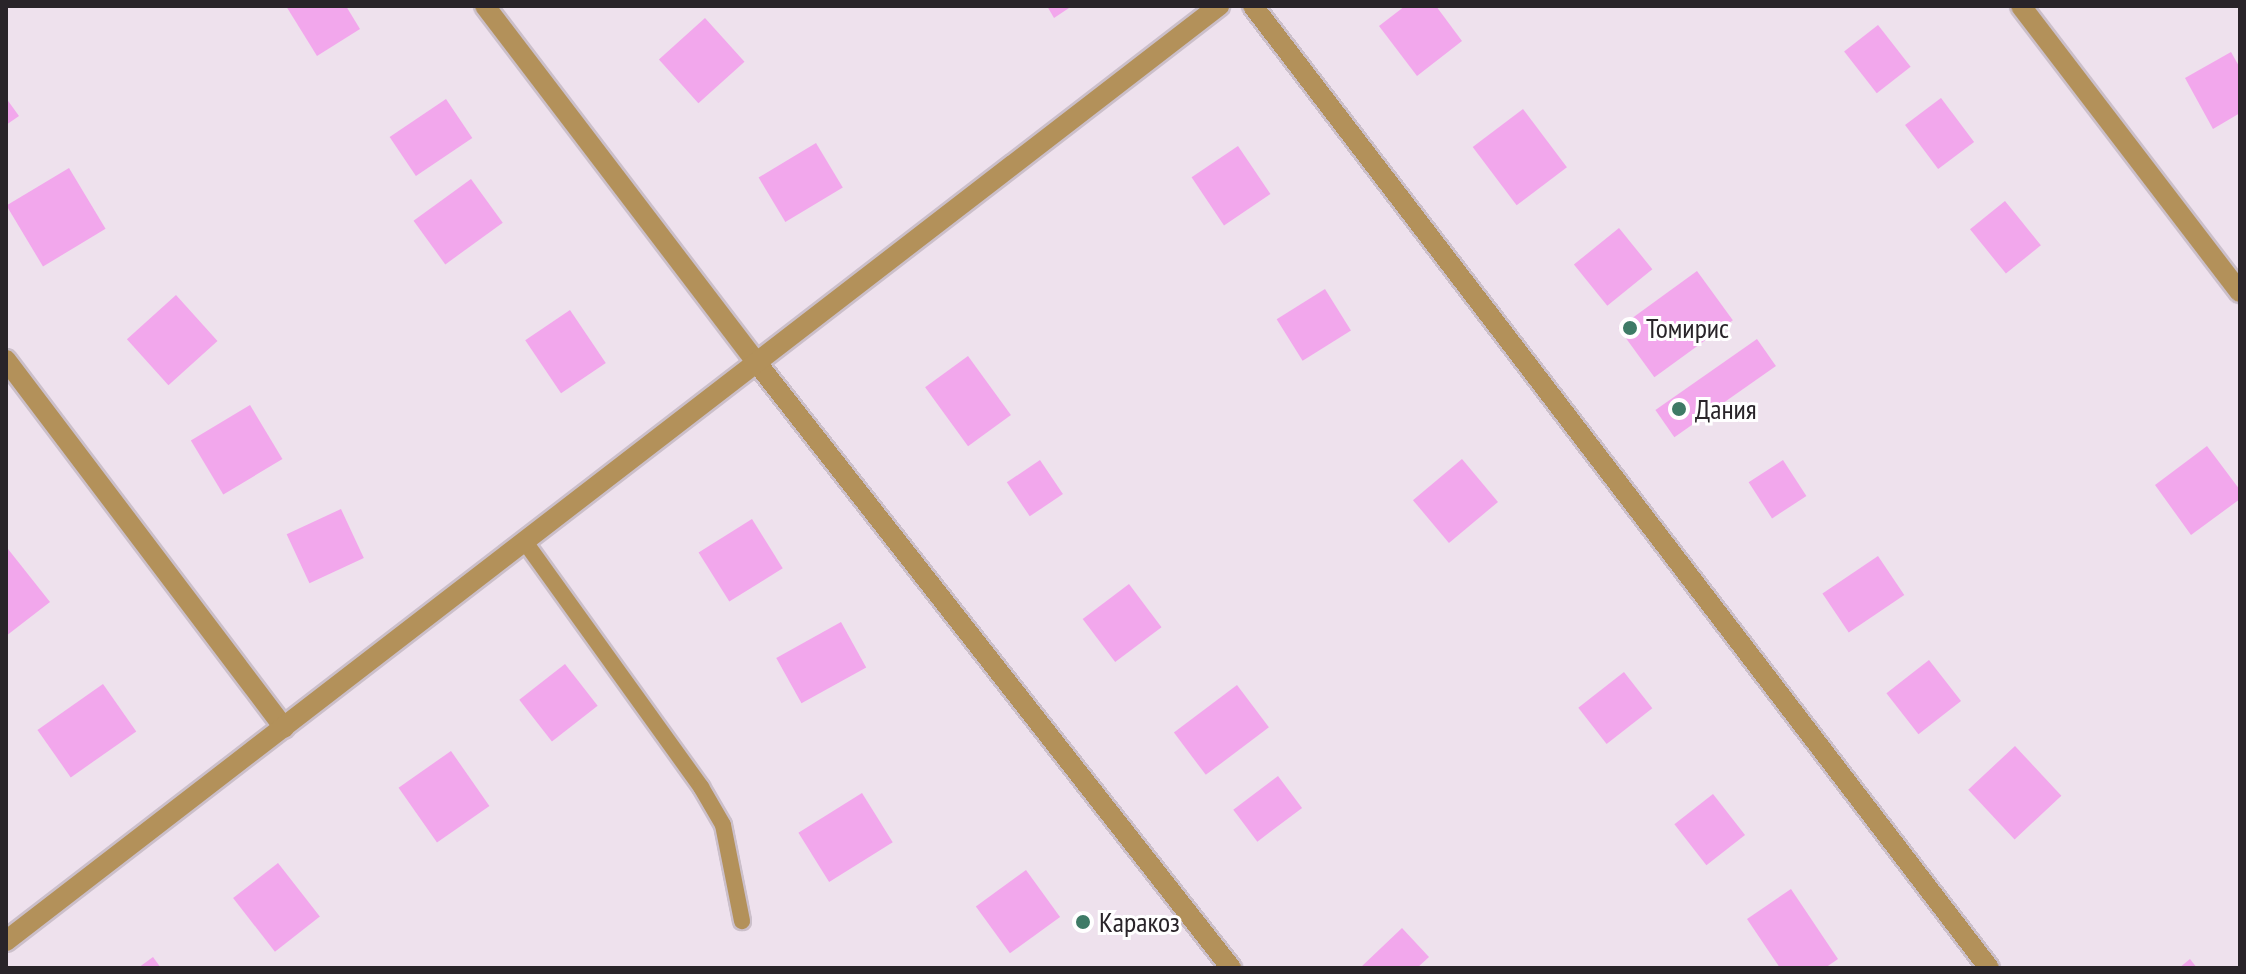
<!DOCTYPE html>
<meta charset="utf-8">
<style>
body{margin:0}
#map{position:relative;width:2246px;height:974px;overflow:hidden;background:#eee1ed;font-family:"PT Sans Narrow",sans-serif}
div>[style]{position:absolute}
.building>*{inset:0;background:#f2a7ec;transform-origin:0 0}
.roads{filter:drop-shadow(2px 0 #cbbfca) drop-shadow(-2px 0 #cbbfca) drop-shadow(0 2px #cbbfca) drop-shadow(0 -2px #cbbfca)}
.service>*{height:16px;margin:-8px;padding:0 8px;transform-origin:8px;border-radius:8px;background:#b3915a}
.minor>*{height:20px;margin:-10px;padding:0 10px;transform-origin:10px;border-radius:10px;background:#b3915a}
.dots>*{width:22px;height:22px;translate:-50% -50%;box-sizing:border-box;border:4px solid #fff;border-radius:50%}
span{translate:-50% -50%;white-space:nowrap;text-align:center;line-height:1.15;-webkit-text-stroke:6px #fff;paint-order:stroke}
.poi-label{font-size:28px;color:#292429}
.left{translate:0 -50%;text-align:left}
.frame{position:absolute;inset:0;border:8px solid #292429;pointer-events:none}
</style>
<div id="map">
<div class="building">
<i style="clip-path:polygon(286px 6px,346px 6px,360px 29px,317px 56px)"></i>
<i style="clip-path:polygon(1047px 6px,1072px 6px,1054px 18px)"></i>
<i style="clip-path:polygon(1405px 6px,1436px 6px,1462px 41px,1417px 76px,1379px 26px)"></i>
<i style="left:705px;top:18px;width:59px;height:62px;rotate:48deg"></i>
<i style="left:1878px;top:25px;width:53px;height:43px;rotate:52deg"></i>
<i style="clip-path:polygon(2231px 52px,2240px 68px,2240px 113px,2213px 129px,2185px 78px)"></i>
<i style="clip-path:polygon(6px 98px,19px 116px,6px 125px)"></i>
<i style="left:1941px;top:98px;width:55px;height:45px;rotate:53deg"></i>
<i style="left:446px;top:99px;width:47px;height:68px;rotate:56deg"></i>
<i style="left:1523px;top:109px;width:73px;height:63px;rotate:53deg"></i>
<i style="left:816px;top:143px;width:52px;height:67px;rotate:59deg"></i>
<i style="left:1238px;top:146px;width:58px;height:56px;rotate:56deg"></i>
<i style="left:69px;top:168px;width:71px;height:73px;rotate:59deg"></i>
<i style="left:471px;top:179px;width:54px;height:71px;rotate:54deg"></i>
<i style="left:2005px;top:201px;width:57px;height:45px;rotate:51deg"></i>
<i style="left:1619px;top:228px;width:53px;height:58px;rotate:51deg"></i>
<i style="left:1697px;top:271px;width:61px;height:97px;rotate:54deg"></i>
<i style="left:1325px;top:289px;width:49px;height:57px;rotate:58deg"></i>
<i style="left:176px;top:295px;width:62px;height:66px;rotate:48deg"></i>
<i style="left:570px;top:310px;width:64px;height:54px;rotate:56deg"></i>
<i style="left:1757px;top:339px;width:33px;height:124px;rotate:55deg"></i>
<i style="left:968px;top:356px;width:73px;height:53px;rotate:54deg"></i>
<i style="left:250px;top:405px;width:63px;height:69px;rotate:59deg"></i>
<i style="clip-path:polygon(2207px 446px,2240px 490px,2240px 499px,2191px 535px,2155px 485px)"></i>
<i style="left:1462px;top:459px;width:56px;height:64px;rotate:50deg"></i>
<i style="left:1040px;top:460px;width:41px;height:40px;rotate:56deg"></i>
<i style="left:1783px;top:460px;width:43px;height:41px;rotate:57deg"></i>
<i style="left:341px;top:509px;width:54px;height:60px;rotate:65deg"></i>
<i style="left:752px;top:519px;width:58px;height:63px;rotate:58deg"></i>
<i style="clip-path:polygon(8px 549px,50px 602px,6px 636px,6px 551px)"></i>
<i style="left:1878px;top:556px;width:47px;height:67px;rotate:56deg"></i>
<i style="left:1129px;top:584px;width:54px;height:58px;rotate:53deg"></i>
<i style="left:841px;top:622px;width:52px;height:74px;rotate:61deg"></i>
<i style="left:1929px;top:660px;width:52px;height:54px;rotate:52deg"></i>
<i style="left:565px;top:664px;width:53px;height:58px;rotate:52deg"></i>
<i style="left:1624px;top:672px;width:46px;height:58px;rotate:52deg"></i>
<i style="left:103px;top:684px;width:58px;height:80px;rotate:55deg"></i>
<i style="left:1237px;top:685px;width:53px;height:79px;rotate:53deg"></i>
<i style="left:2015px;top:746px;width:68px;height:64px;rotate:47deg"></i>
<i style="left:451px;top:751px;width:67px;height:64px;rotate:55deg"></i>
<i style="left:1278px;top:776px;width:40px;height:56px;rotate:53deg"></i>
<i style="left:862px;top:793px;width:58px;height:75px;rotate:58deg"></i>
<i style="left:1713px;top:794px;width:52px;height:49px;rotate:52deg"></i>
<i style="left:278px;top:863px;width:68px;height:57px;rotate:52deg"></i>
<i style="left:1026px;top:870px;width:58px;height:62px;rotate:54deg"></i>
<i style="clip-path:polygon(1791px 889px,1838px 959px,1825px 968px,1780px 968px,1747px 919px)"></i>
<i style="clip-path:polygon(1402px 928px,1429px 957px,1417px 968px,1360px 968px)"></i>
<i style="clip-path:polygon(153px 957px,161px 968px,138px 968px)"></i>
<i style="clip-path:polygon(2190px 959px,2197px 968px,2179px 968px)"></i>
</div>
<div class="roads">
<div class="service">
<i style="left:525px;top:542px;width:302px;rotate:54.3deg"></i>
<i style="left:701px;top:787px;width:44px;rotate:59.9deg"></i>
<i style="left:723px;top:825px;width:98px;rotate:78.8deg"></i>
</div>
<div class="minor">
<i style="left:485px;top:6px;width:449px;rotate:52.7deg"></i>
<i style="left:757px;top:363px;width:769px;rotate:51.92deg"></i>
<i style="left:1253px;top:6px;width:1211px;rotate:52.58deg"></i>
<i style="left:2021px;top:6px;width:360px;rotate:52.6deg"></i>
<i style="left:6px;top:360px;width:461px;rotate:52.9deg"></i>
<i style="left:6px;top:941px;width:1532px;rotate:-37.63deg"></i>
</div>
</div>
<div class="dots">
<i style="left:1630px;top:328px;background:#3e7a66"></i>
<i style="left:1679px;top:409px;background:#3e7a66"></i>
<i style="left:1083px;top:922px;background:#3e7a66"></i>
</div>
<div class="poi-label">
<span class="left" style="left:1646px;top:328px">Томирис</span>
<span class="left" style="left:1695px;top:409px">Дания</span>
<span class="left" style="left:1099px;top:922px">Каракоз</span>
</div>
<div class="frame"></div>
</div>
